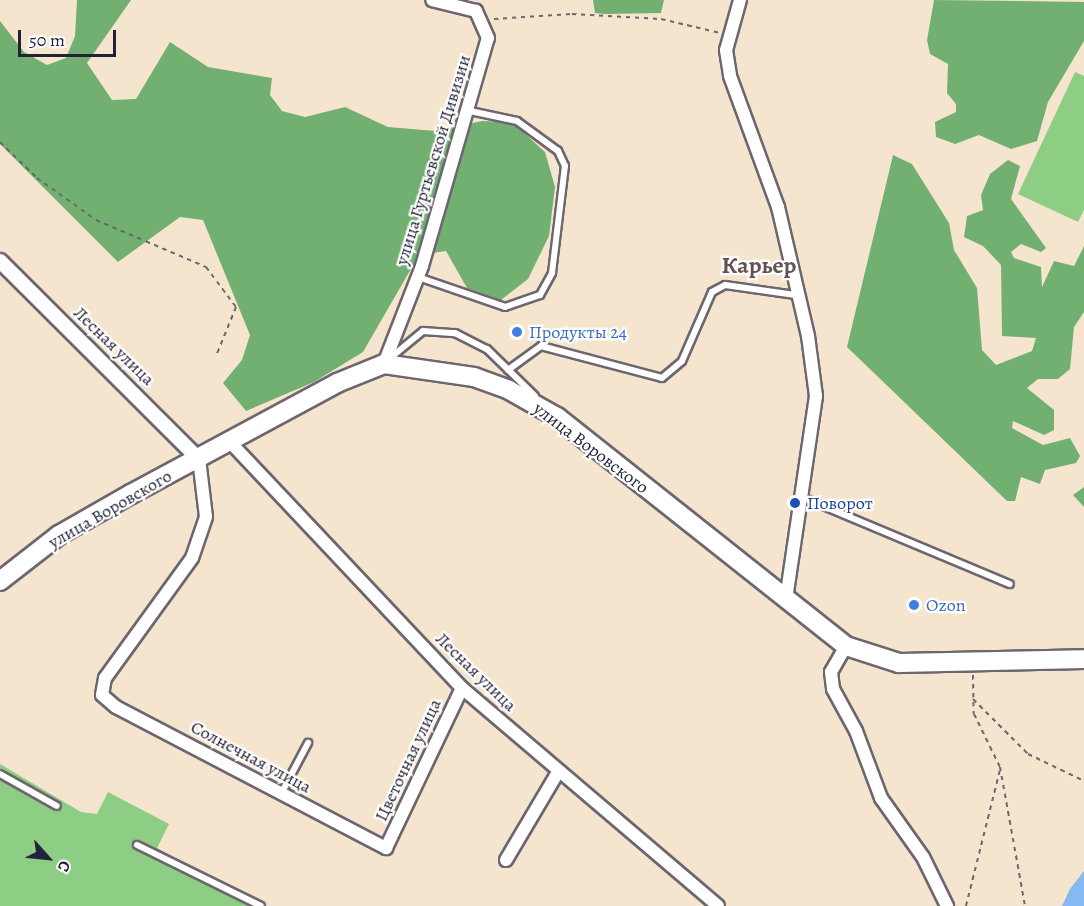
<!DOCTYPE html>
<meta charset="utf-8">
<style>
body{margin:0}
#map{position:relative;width:1084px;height:906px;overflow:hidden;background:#f6e5ce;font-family:Alegreya,serif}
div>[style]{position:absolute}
.green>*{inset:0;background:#8dcd84}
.forest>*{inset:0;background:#72b072}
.water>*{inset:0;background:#84b9f3}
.path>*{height:2px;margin-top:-1px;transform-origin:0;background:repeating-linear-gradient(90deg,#6c666e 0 4.5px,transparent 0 9px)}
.roads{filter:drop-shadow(2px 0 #6c666e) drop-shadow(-2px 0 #6c666e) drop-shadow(0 2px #6c666e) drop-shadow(0 -2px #6c666e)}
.service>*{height:6px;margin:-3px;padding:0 3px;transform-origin:3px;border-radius:3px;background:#fff}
.minor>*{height:12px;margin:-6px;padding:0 6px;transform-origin:6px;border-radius:6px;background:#fff}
.tertiary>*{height:14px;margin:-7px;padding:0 7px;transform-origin:7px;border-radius:7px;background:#fff}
.primary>*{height:18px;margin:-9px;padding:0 9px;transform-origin:9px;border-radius:9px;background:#fff}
.dots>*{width:16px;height:16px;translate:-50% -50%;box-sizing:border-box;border:3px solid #fff;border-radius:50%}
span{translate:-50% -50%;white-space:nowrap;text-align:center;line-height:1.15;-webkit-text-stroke:4.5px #fff;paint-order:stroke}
.street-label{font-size:18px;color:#22223b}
.shop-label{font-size:18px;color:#366cbe}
.left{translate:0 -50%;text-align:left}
.transit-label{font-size:18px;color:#164399}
.district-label{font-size:24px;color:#635156;font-weight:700}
.north{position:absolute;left:18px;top:828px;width:60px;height:60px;-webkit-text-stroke:4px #fff;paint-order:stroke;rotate:117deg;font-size:16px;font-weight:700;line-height:24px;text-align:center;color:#22223b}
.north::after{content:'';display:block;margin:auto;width:21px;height:27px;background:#22223b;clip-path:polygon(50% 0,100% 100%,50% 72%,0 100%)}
.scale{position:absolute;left:18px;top:30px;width:98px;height:27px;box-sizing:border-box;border:3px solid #22223b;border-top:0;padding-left:8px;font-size:18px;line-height:21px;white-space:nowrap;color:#22223b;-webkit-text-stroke:4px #fff;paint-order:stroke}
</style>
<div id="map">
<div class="green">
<i style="clip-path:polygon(1075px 72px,1084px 76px,1084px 210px,1078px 222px,1018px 194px)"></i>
<i style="clip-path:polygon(0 764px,81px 812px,97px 814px,108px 792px,169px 824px,157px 848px,266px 906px,0 906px)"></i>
</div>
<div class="forest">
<i style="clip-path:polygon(77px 0,131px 0,87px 63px,112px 100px,136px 99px,170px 42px,208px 67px,272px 78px,270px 95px,282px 111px,305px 117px,345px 107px,388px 127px,436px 131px,482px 121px,512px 122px,545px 152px,555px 187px,549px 236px,528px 279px,501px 300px,467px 288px,446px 251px,419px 255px,363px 352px,314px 382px,246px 411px,223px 383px,242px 360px,250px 335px,203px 220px,180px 217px,118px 262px,0 144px,0 21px,24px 52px,47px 65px,66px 58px,75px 36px)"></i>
<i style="clip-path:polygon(593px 0,664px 0,661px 13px,605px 14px,595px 13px)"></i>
<i style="clip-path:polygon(934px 0,1084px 2px,1084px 41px,1048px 102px,1037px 141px,1011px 149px,979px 135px,955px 144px,936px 137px,935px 122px,956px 112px,956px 104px,947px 93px,948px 64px,930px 54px,927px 40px)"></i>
<i style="clip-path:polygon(893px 155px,912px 164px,949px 223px,954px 250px,977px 288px,982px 350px,996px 365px,1032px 351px,1036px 338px,1002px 336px,1001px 265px,983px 246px,964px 237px,967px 216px,983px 210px,981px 195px,990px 174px,1008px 160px,1020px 166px,1011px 199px,1046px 248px,1041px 252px,1021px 244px,1011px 252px,1014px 258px,1041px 267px,1042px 287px,1054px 261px,1074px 266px,1084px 246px,1084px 312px,1074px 327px,1070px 369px,1058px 379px,1038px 379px,1027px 388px,1054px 410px,1054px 430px,1044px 435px,1013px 421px,1012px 428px,1043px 445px,1070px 438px,1080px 456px,1076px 463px,1045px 470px,1040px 484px,1021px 477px,1015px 501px,1007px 501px,847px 347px)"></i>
<i style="clip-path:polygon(1084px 487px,1084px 507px,1073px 495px)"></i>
</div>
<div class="water">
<i style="clip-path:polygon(1084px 871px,1084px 906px,1062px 906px,1070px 889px)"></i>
</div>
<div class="path">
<i style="left:494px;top:19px;width:78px;rotate:-3.7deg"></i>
<i style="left:572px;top:14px;width:89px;rotate:3.2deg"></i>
<i style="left:661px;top:19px;width:61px;rotate:13.3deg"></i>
<i style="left:0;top:142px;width:52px;rotate:44.2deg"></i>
<i style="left:37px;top:178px;width:72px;rotate:35.4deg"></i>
<i style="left:96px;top:220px;width:120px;rotate:23.1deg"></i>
<i style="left:206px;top:267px;width:50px;rotate:53.1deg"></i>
<i style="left:236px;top:307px;width:53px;rotate:112.2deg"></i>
<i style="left:973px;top:675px;width:39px;rotate:89deg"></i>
<i style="left:974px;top:714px;width:59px;rotate:63.9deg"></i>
<i style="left:1000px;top:767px;width:141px;rotate:79.8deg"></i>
<i style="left:973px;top:699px;width:78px;rotate:45deg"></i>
<i style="left:1028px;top:754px;width:62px;rotate:25.7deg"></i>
<i style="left:966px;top:906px;width:140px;rotate:-76deg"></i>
</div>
<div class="roads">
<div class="service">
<i style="left:418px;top:277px;width:92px;rotate:19deg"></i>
<i style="left:505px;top:307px;width:37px;rotate:-19deg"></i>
<i style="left:540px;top:295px;width:25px;rotate:-61deg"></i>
<i style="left:552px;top:273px;width:108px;rotate:-83.1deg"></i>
<i style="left:565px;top:166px;width:17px;rotate:-115deg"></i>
<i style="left:558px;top:151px;width:51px;rotate:-143.8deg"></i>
<i style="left:517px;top:121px;width:48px;rotate:-168deg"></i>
<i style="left:389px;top:359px;width:44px;rotate:-39.5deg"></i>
<i style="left:423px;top:331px;width:32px;rotate:4deg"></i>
<i style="left:455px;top:333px;width:36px;rotate:27deg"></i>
<i style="left:487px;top:349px;width:67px;rotate:44.4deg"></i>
<i style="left:508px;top:370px;width:41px;rotate:-36deg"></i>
<i style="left:541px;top:346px;width:125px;rotate:14.8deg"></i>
<i style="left:662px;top:378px;width:26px;rotate:-40deg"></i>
<i style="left:682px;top:361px;width:75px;rotate:-66.5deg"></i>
<i style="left:712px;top:292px;width:15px;rotate:-28deg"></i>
<i style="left:725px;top:285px;width:71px;rotate:8.1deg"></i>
<i style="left:804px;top:498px;width:223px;rotate:22.7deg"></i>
<i style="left:0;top:774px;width:65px;rotate:29.3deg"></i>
<i style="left:281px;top:794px;width:58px;rotate:-62.1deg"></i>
<i style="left:137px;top:845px;width:138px;rotate:26.2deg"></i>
</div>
<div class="minor">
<i style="left:740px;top:0;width:52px;rotate:105.6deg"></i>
<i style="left:726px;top:50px;width:26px;rotate:81deg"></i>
<i style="left:730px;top:76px;width:140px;rotate:69.9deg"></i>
<i style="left:778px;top:207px;width:132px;rotate:76.9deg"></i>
<i style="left:808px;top:336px;width:61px;rotate:82.4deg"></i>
<i style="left:816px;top:396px;width:205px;rotate:98.4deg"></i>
<i style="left:384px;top:364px;width:105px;rotate:-68.8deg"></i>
<i style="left:422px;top:266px;width:237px;rotate:-73.9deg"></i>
<i style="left:488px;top:38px;width:30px;rotate:-114deg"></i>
<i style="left:476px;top:11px;width:45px;rotate:-166deg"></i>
<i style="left:230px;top:442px;width:338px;rotate:46.7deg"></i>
<i style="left:462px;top:688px;width:336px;rotate:40.4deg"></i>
<i style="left:199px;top:459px;width:58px;rotate:83.1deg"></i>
<i style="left:206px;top:517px;width:43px;rotate:108.9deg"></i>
<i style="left:192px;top:558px;width:148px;rotate:125.9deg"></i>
<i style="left:105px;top:678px;width:17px;rotate:100deg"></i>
<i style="left:102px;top:695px;width:18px;rotate:41deg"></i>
<i style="left:116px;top:707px;width:305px;rotate:27.6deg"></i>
<i style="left:386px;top:848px;width:177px;rotate:-64.6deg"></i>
<i style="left:846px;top:646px;width:30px;rotate:120deg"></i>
<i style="left:831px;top:672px;width:17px;rotate:83deg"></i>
<i style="left:833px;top:689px;width:48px;rotate:61.3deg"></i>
<i style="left:856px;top:731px;width:72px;rotate:69.5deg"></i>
<i style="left:881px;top:798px;width:72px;rotate:54.6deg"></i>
<i style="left:923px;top:857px;width:55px;rotate:63.9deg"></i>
<i style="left:506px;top:860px;width:102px;rotate:-59.4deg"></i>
</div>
<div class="tertiary">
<i style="left:0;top:261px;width:281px;rotate:44.9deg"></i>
</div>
<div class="primary">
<i style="left:0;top:581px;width:75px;rotate:-37.9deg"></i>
<i style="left:59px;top:535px;width:83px;rotate:-29.7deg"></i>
<i style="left:131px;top:494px;width:234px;rotate:-28.3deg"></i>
<i style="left:337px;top:383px;width:51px;rotate:-22deg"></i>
<i style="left:384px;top:364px;width:91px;rotate:8.2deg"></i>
<i style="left:474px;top:377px;width:37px;rotate:20deg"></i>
<i style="left:509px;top:390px;width:55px;rotate:29.4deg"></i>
<i style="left:557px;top:417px;width:369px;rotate:38.4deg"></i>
<i style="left:846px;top:646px;width:56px;rotate:17.8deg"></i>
<i style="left:899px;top:663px;width:185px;rotate:-1.2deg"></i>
</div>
</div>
<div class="dots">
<i style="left:517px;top:332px;background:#3f7fe0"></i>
<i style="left:795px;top:503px;background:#1a4fb4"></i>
<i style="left:914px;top:605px;background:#3f7fe0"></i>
</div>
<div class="street-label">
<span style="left:433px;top:160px;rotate:-73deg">улица Гуртьевской Дивизии</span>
<span style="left:114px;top:346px;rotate:44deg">Лесная улица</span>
<span style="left:591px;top:448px;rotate:37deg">улица Воровского</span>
<span style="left:110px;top:509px;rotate:-30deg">улица Воровского</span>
<span style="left:476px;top:672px;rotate:44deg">Лесная улица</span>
<span style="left:251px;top:757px;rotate:28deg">Солнечная улица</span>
<span style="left:408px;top:760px;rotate:-65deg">Цветочная улица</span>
</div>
<div class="shop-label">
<span class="left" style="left:529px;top:332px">Продукты 24</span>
<span class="left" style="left:926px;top:605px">Ozon</span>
</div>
<div class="transit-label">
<span class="left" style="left:807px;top:503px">Поворот</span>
</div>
<div class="district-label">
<span style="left:759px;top:266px">Карьер</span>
</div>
<div class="north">С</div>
<div class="scale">50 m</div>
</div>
